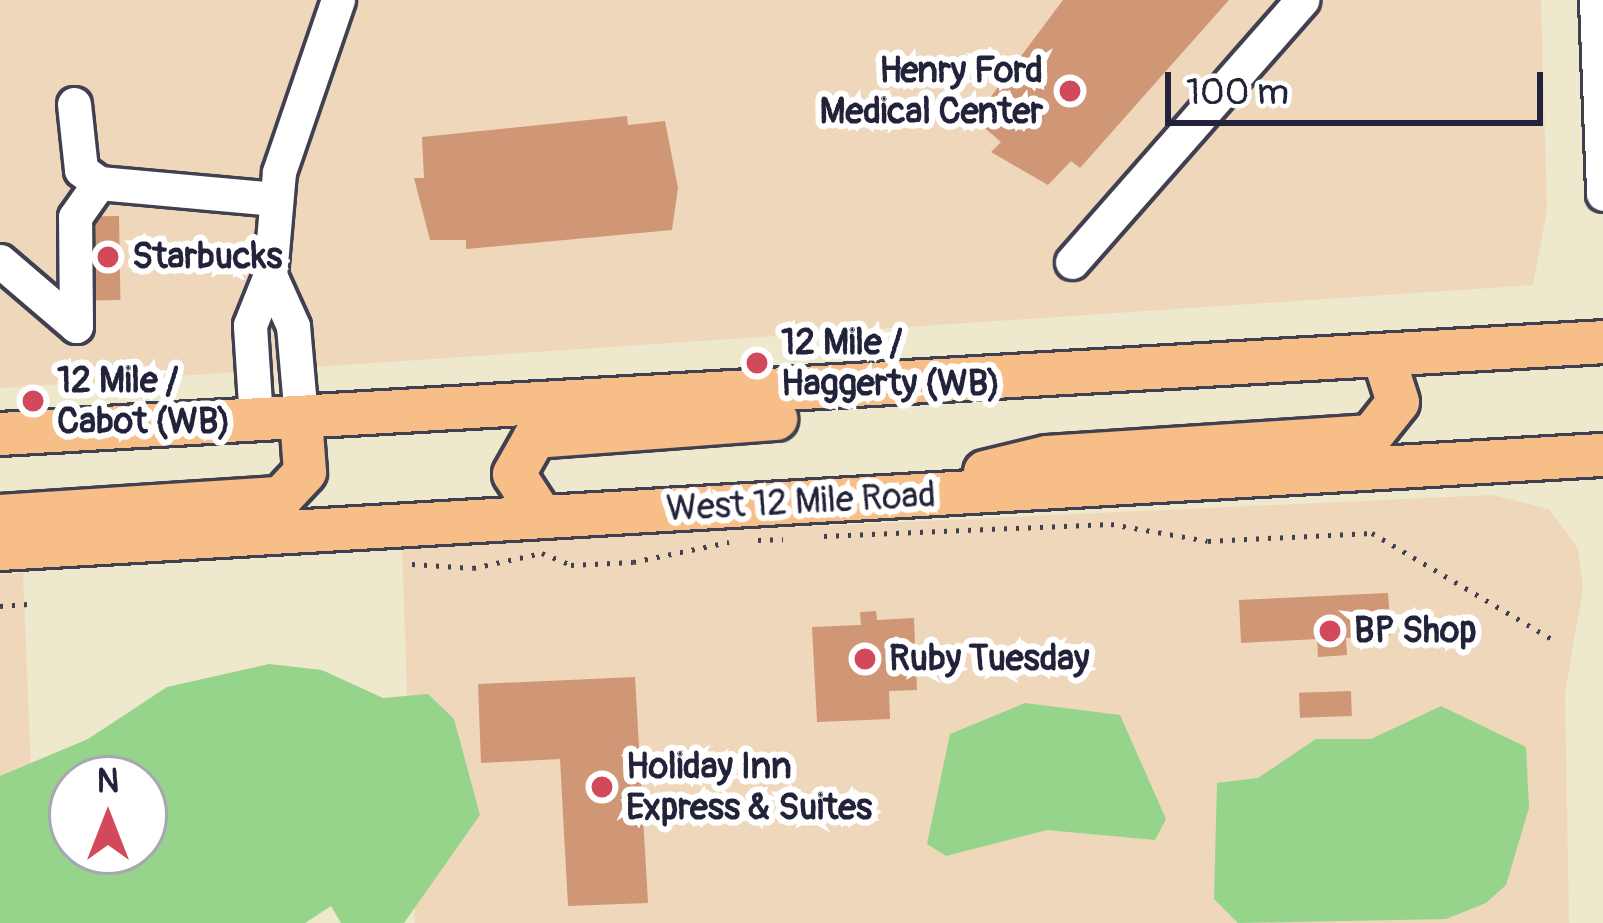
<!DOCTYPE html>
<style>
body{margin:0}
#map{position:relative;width:1603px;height:923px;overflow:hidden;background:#eee8cc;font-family:Pangolin,sans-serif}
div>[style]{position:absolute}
.built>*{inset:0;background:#eed7bb}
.green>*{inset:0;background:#95d48a}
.building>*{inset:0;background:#cf9776;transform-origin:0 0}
.path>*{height:4.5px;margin-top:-2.25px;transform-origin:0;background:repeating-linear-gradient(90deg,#414051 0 3px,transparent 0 12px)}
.roads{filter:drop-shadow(3px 0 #414051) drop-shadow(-3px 0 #414051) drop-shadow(0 3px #414051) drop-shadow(0 -3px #414051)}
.minor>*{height:33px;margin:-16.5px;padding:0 16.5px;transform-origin:16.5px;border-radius:16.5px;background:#fff}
.major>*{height:42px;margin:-21px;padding:0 21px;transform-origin:21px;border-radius:21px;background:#f7be88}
.dots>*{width:33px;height:33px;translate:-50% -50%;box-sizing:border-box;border:6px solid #fff;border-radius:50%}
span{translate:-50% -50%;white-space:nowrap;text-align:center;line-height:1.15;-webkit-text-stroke:12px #fff;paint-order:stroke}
.poi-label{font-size:36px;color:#22223b;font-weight:700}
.right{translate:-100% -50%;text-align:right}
.left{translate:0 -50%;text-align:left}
.street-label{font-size:36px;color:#22223b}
.north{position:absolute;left:48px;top:755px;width:120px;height:120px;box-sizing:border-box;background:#fff;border:3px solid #a7a7b1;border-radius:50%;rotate:0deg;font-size:33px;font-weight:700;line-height:48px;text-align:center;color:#22223b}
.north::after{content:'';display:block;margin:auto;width:42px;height:54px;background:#d1495b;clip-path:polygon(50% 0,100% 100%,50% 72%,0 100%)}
.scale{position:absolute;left:1165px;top:72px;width:378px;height:54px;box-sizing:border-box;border:6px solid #22223b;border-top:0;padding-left:15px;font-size:36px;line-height:42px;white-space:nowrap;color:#22223b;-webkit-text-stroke:9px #fff;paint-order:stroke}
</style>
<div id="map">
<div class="built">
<i style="clip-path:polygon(0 0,1541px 0,1547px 210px,1533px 285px,0 388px)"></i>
<i style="clip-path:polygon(1492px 495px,1549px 509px,1578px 549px,1583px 588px,1565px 694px,1569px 923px,415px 923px,402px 545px)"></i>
<i style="clip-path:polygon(23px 573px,37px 923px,0 923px,0 574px)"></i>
</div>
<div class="green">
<i style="clip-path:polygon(evenodd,269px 664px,322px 670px,383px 698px,428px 694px,454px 719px,480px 815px,404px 923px,341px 923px,331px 906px,305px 923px,0 923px,0 776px,88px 739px,167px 687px,269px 664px,72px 779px,144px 779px,144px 851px,72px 851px,72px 779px)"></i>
<i style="clip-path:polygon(1025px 703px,1120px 715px,1166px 819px,1155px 840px,1047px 830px,946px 856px,927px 844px,950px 734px)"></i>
<i style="clip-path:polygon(1441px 706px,1526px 747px,1529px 808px,1506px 885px,1486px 903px,1446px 919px,1238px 923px,1214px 899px,1217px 783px,1258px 778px,1316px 739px,1371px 739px)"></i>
</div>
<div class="building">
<i style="clip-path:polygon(1063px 0,1229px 0,1080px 168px,1071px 161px,1048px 185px,991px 152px,1001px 142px,974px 119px)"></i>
<i style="clip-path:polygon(627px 116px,628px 125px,665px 121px,678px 188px,672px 230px,466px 249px,466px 240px,430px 240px,414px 178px,424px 178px,422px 137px)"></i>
<i style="left:119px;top:216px;width:84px;height:30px;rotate:89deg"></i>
<i style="clip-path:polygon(1388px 593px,1391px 635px,1346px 638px,1347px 655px,1318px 657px,1317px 639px,1241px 643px,1239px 600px)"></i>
<i style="clip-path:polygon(876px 611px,877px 620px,914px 618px,917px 690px,889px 691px,890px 719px,817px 722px,812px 627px,861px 625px,860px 612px)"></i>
<i style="clip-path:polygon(635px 677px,648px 903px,568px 906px,560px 759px,481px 763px,478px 684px)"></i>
<i style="left:1351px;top:691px;width:25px;height:52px;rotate:88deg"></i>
</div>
<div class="path">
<i style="left:824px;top:536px;width:287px;rotate:-2.4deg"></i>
<i style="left:1111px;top:524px;width:98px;rotate:9.9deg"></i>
<i style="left:1208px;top:541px;width:164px;rotate:-2.8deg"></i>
<i style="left:1372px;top:533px;width:211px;rotate:30.5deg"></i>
<i style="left:758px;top:540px;width:25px;rotate:-2deg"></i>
<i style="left:412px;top:564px;width:61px;rotate:3.8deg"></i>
<i style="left:473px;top:568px;width:71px;rotate:-12.3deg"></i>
<i style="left:542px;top:553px;width:31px;rotate:22deg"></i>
<i style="left:571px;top:565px;width:62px;rotate:-2.8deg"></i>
<i style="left:633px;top:562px;width:98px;rotate:-11.8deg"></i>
<i style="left:0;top:606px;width:32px;rotate:-4deg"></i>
</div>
<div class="roads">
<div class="minor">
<i style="left:1596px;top:0;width:194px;rotate:87.9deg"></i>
<i style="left:74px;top:104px;width:66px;rotate:83.9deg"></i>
<i style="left:81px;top:170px;width:22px;rotate:36deg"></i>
<i style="left:0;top:261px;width:100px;rotate:40.5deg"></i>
<i style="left:76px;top:326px;width:109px;rotate:-90.5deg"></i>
<i style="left:75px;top:217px;width:42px;rotate:-54.8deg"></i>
<i style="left:99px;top:183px;width:177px;rotate:5.2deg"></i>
<i style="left:1072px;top:262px;width:349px;rotate:-48.7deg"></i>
<i style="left:270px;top:275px;width:56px;rotate:65.7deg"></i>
<i style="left:293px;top:326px;width:91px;rotate:85deg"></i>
<i style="left:256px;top:419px;width:94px;rotate:-93.7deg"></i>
<i style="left:250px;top:325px;width:54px;rotate:-68.2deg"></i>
<i style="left:270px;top:275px;width:103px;rotate:-85deg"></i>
<i style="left:279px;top:172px;width:182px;rotate:-71.1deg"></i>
</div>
<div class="major">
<i style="left:0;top:434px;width:1606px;rotate:-3.28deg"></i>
<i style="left:985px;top:472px;width:64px;rotate:-13.6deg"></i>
<i style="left:1047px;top:457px;width:325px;rotate:-3.7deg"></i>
<i style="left:1371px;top:436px;width:43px;rotate:-51.5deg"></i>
<i style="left:1398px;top:402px;width:49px;rotate:-107.7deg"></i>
<i style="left:0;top:516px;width:282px;rotate:-3.7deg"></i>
<i style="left:281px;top:498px;width:35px;rotate:-47deg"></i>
<i style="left:305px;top:472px;width:55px;rotate:-94.2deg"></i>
<i style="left:542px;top:517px;width:51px;rotate:-123.1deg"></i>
<i style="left:514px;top:474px;width:43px;rotate:-60.4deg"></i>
<i style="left:535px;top:437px;width:242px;rotate:-4.3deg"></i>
<i style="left:0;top:549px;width:1606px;rotate:-3.36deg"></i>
</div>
</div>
<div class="dots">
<i style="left:1070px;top:91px;background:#d1495b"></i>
<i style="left:108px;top:257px;background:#d1495b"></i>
<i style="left:757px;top:363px;background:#d1495b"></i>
<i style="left:33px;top:401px;background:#d1495b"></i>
<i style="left:1330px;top:631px;background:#d1495b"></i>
<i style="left:865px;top:659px;background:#d1495b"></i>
<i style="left:602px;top:787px;background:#d1495b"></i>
</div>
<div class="poi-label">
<span class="right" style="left:1043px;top:91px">Henry Ford<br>Medical Center</span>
<span class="left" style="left:132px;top:257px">Starbucks</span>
<span class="left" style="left:781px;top:363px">12 Mile /<br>Haggerty (WB)</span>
<span class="left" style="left:57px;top:401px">12 Mile /<br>Cabot (WB)</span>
<span class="left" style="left:1354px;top:631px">BP Shop</span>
<span class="left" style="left:889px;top:659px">Ruby Tuesday</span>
<span class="left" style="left:626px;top:787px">Holiday Inn<br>Express &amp; Suites</span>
</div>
<div class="street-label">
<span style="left:801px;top:502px;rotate:-3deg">West 12 Mile Road</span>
</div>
<div class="north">N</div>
<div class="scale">100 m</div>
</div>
